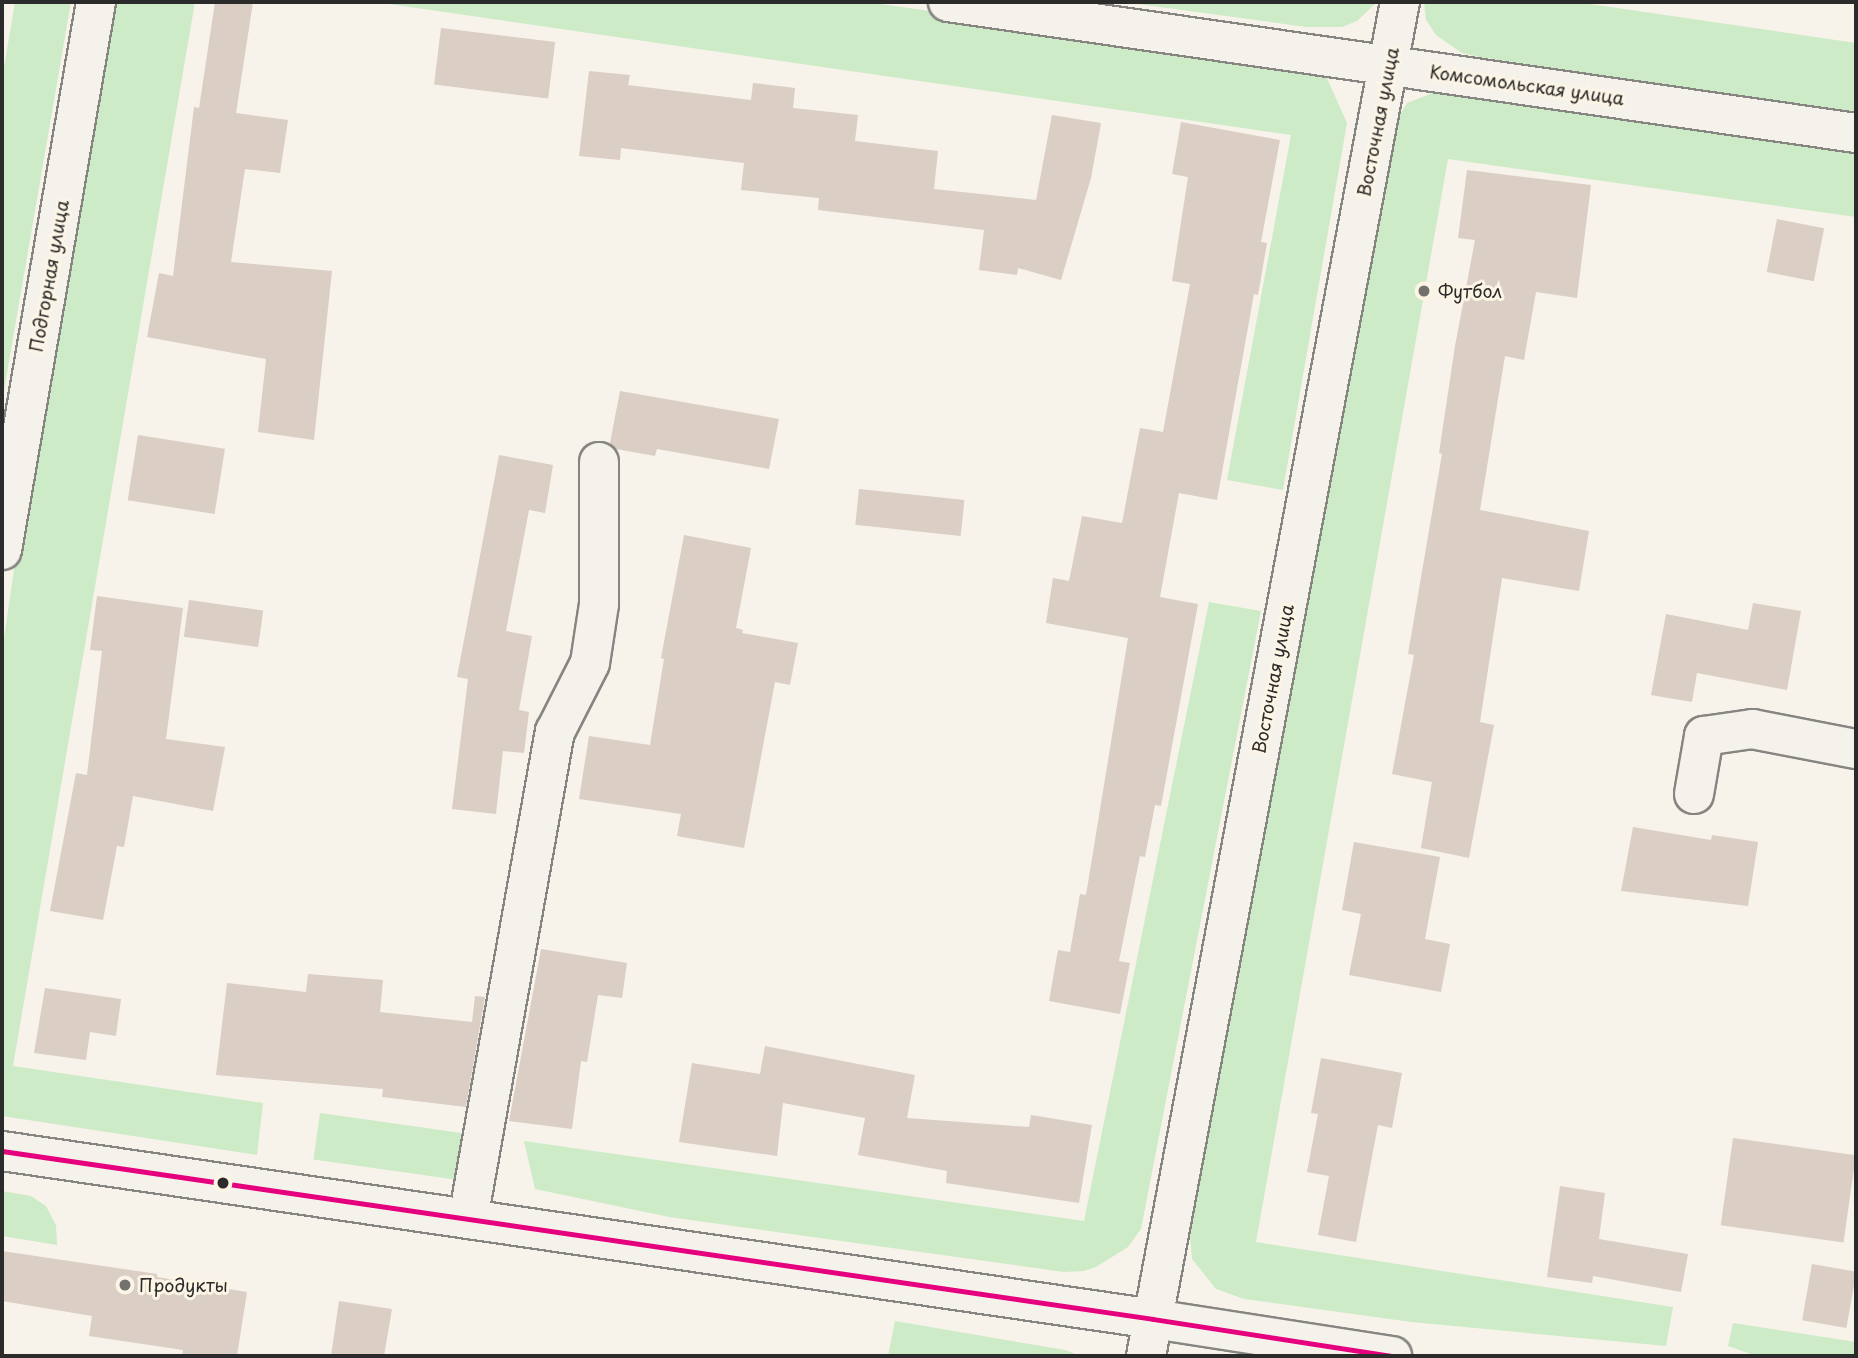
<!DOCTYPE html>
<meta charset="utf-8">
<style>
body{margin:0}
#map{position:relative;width:1858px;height:1358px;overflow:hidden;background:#f7f3ea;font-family:"Playpen Sans",sans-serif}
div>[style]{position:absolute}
.green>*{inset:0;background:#cdebc7;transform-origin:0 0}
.building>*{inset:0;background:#dacec5;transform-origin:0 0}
.roads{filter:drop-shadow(2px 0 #878581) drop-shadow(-2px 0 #878581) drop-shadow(0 2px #878581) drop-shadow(0 -2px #878581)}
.minor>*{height:38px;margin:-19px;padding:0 19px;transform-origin:19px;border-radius:19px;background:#f5f2ec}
.major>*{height:38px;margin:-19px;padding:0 19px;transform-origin:19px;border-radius:19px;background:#f5f2ec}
.bus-1>*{height:5px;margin:-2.5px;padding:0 2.5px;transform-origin:2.5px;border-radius:2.5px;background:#e5007d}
.dots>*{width:19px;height:19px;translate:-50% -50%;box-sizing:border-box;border:4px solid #fcf5e5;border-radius:50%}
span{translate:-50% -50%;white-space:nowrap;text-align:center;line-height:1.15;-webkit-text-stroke:6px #fcf5e5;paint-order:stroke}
.street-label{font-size:18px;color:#2b2b2b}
.poi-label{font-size:18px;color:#2b2b2b}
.left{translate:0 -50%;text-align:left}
.frame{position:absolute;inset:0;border:4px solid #2b2b2b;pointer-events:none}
</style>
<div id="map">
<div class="green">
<i style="clip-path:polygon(15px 2px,71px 2px,2px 402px,2px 79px)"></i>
<i style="clip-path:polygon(114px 2px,195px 2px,13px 1066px,263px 1103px,257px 1155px,2px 1116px,2px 652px,18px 542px)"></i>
<i style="clip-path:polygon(375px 2px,867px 2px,1304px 65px,1326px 76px,1347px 123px,1283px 490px,1227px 480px,1291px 135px)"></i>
<i style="clip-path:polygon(1123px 2px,1377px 2px,1357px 21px,1342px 27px,1306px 27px)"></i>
<i style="clip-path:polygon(1424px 2px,1576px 2px,1856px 43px,1856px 113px,1479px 57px,1462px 53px,1436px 35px,1426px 20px)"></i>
<i style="clip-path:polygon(1438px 91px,1856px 145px,1856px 217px,1448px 159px,1256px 1242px,1673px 1307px,1666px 1346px,1411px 1322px,1244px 1299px,1216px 1289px,1192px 1259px,1190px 1235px,1396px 121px,1407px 103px)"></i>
<i style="clip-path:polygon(1209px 602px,1261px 611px,1141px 1229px,1128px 1247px,1096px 1267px,1084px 1271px,1064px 1272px,669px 1217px,535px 1189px,524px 1141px,1084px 1221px)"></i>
<i style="left:320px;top:1113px;width:143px;height:47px;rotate:8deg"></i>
<i style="clip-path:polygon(2px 1191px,31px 1196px,46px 1206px,56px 1225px,57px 1245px,2px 1236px)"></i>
<i style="clip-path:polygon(895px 1321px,1065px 1350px,1081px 1356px,888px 1356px)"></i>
<i style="clip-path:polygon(1733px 1323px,1856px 1342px,1856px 1356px,1756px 1356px,1728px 1346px)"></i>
</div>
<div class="building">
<i style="clip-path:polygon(215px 2px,253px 2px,236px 113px,288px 120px,280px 173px,245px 169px,231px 262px,332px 271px,314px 440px,258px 432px,266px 359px,147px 337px,159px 273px,173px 276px,194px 107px,199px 108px)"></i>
<i style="left:441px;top:28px;width:115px;height:57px;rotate:7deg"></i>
<i style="clip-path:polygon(589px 71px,630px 75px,628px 85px,751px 100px,753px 83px,795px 88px,793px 108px,858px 115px,855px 141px,938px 151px,934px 189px,1036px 200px,1052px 115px,1101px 123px,1091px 178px,1061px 280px,1018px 268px,1017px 275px,979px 270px,984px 230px,818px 210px,819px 198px,741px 190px,744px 163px,621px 148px,620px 160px,579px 156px)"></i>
<i style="clip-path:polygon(1181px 122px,1280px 140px,1261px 242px,1267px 243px,1258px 295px,1254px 294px,1217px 500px,1179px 493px,1160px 597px,1198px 604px,1161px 806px,1155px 805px,1145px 857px,1140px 856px,1119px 961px,1130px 963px,1120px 1014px,1049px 1001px,1058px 950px,1070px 952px,1080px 894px,1086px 895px,1128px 638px,1046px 623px,1053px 578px,1069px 581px,1082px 516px,1122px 523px,1140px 428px,1163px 432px,1190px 284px,1172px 281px,1188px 177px,1172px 174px)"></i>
<i style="clip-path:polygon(1467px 170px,1591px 185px,1577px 298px,1536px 292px,1524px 360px,1505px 356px,1480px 510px,1589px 531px,1579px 591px,1502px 578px,1480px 722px,1494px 725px,1469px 858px,1421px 848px,1432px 782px,1392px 774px,1414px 655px,1408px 654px,1442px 454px,1439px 453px,1455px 346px,1475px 240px,1458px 238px)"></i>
<i style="left:1777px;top:219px;width:48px;height:54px;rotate:11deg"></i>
<i style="clip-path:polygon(620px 391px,779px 419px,769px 469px,657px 449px,655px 456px,616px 449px,610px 443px)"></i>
<i style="left:138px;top:435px;width:88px;height:66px;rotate:9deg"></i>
<i style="clip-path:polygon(499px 455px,553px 465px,545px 513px,529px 510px,506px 631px,532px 636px,519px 710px,529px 712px,524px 753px,503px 751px,496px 814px,452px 809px,468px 679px,457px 677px)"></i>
<i style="left:859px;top:489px;width:106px;height:36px;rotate:6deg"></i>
<i style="clip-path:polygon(684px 535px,751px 548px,736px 628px,743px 630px,742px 633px,798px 643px,790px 685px,775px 682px,744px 848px,677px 836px,681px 814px,579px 799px,589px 736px,650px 745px,664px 659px,661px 658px)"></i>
<i style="clip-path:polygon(97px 596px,183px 608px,166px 739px,225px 747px,213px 811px,133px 796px,124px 847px,117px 846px,103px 920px,50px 911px,76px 773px,87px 775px,102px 651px,90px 650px)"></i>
<i style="left:189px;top:600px;width:75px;height:37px;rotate:8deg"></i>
<i style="clip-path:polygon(1753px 603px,1801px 611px,1787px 690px,1697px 673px,1692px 702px,1651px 695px,1666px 614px,1748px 630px)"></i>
<i style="clip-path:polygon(1633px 827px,1711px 840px,1712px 835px,1758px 842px,1748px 906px,1621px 891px)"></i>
<i style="clip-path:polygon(1354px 842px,1440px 857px,1425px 939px,1450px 944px,1441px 992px,1349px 975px,1361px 914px,1342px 910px)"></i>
<i style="clip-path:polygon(541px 949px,627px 963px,622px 998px,598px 995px,587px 1062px,581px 1061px,572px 1129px,509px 1121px)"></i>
<i style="clip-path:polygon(308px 974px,383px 980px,380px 1012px,472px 1022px,475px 996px,485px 997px,466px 1107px,382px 1097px,383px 1089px,216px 1075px,227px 983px,306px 992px)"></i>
<i style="clip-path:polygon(45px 988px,121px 999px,116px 1036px,90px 1032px,86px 1060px,34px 1053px)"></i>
<i style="clip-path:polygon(765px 1046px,915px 1075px,907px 1118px,1029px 1127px,1031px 1115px,1092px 1125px,1079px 1203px,946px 1183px,947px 1171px,858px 1155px,865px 1118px,783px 1103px,777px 1156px,679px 1142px,692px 1063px,760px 1074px)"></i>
<i style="clip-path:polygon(1321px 1058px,1402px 1073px,1392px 1128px,1378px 1125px,1356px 1242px,1318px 1235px,1329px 1176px,1307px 1172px,1318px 1114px,1311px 1113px)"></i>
<i style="left:1733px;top:1138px;width:124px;height:88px;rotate:8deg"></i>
<i style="clip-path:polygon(1560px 1186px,1605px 1193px,1599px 1239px,1688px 1254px,1681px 1292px,1593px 1276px,1592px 1283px,1547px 1277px)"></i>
<i style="clip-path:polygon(2px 1251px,157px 1274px,157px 1277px,247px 1292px,237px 1356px,182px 1356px,183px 1350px,89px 1336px,92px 1316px,2px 1301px)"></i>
<i style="left:1812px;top:1264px;width:45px;height:57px;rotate:10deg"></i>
<i style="clip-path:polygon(339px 1301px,392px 1309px,384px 1356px,331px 1356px)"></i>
</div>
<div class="roads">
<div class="minor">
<i style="left:948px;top:2px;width:917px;rotate:8.21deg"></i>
<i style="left:2px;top:550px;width:556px;rotate:-80.27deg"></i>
<i style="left:1694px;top:794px;width:59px;rotate:-80.2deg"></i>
<i style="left:1704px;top:736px;width:49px;rotate:-8.3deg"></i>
<i style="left:1752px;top:729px;width:106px;rotate:10.9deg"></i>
<i style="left:468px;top:1219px;width:495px;rotate:-79.9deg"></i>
<i style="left:555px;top:732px;width:77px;rotate:-63.1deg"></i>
<i style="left:590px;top:663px;width:60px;rotate:-81.3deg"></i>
<i style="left:599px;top:604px;width:142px;rotate:-90deg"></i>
<i style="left:1146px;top:1356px;width:1378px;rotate:-79.38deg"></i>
</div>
<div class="major">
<i style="left:2px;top:1151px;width:1163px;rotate:8.3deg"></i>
<i style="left:1153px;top:1319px;width:242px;rotate:8.8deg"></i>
</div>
</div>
<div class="bus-1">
<i style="left:2px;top:1151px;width:1163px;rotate:8.3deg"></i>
<i style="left:1153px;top:1319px;width:242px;rotate:8.8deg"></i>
</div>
<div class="dots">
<i style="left:1424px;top:291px;background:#72716e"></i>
<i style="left:223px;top:1183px;background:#2b2b2b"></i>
<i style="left:125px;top:1285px;background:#72716e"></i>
</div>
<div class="street-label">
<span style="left:1527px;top:85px;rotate:8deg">Комсомольская улица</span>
<span style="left:1378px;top:122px;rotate:-79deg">Восточная улица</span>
<span style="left:49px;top:276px;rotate:-80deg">Подгорная улица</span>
<span style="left:1273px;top:679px;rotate:-79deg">Восточная улица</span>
</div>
<div class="poi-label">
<span class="left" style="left:1438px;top:291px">Футбол</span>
<span class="left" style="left:139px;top:1285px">Продукты</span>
</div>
<div class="frame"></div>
</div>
